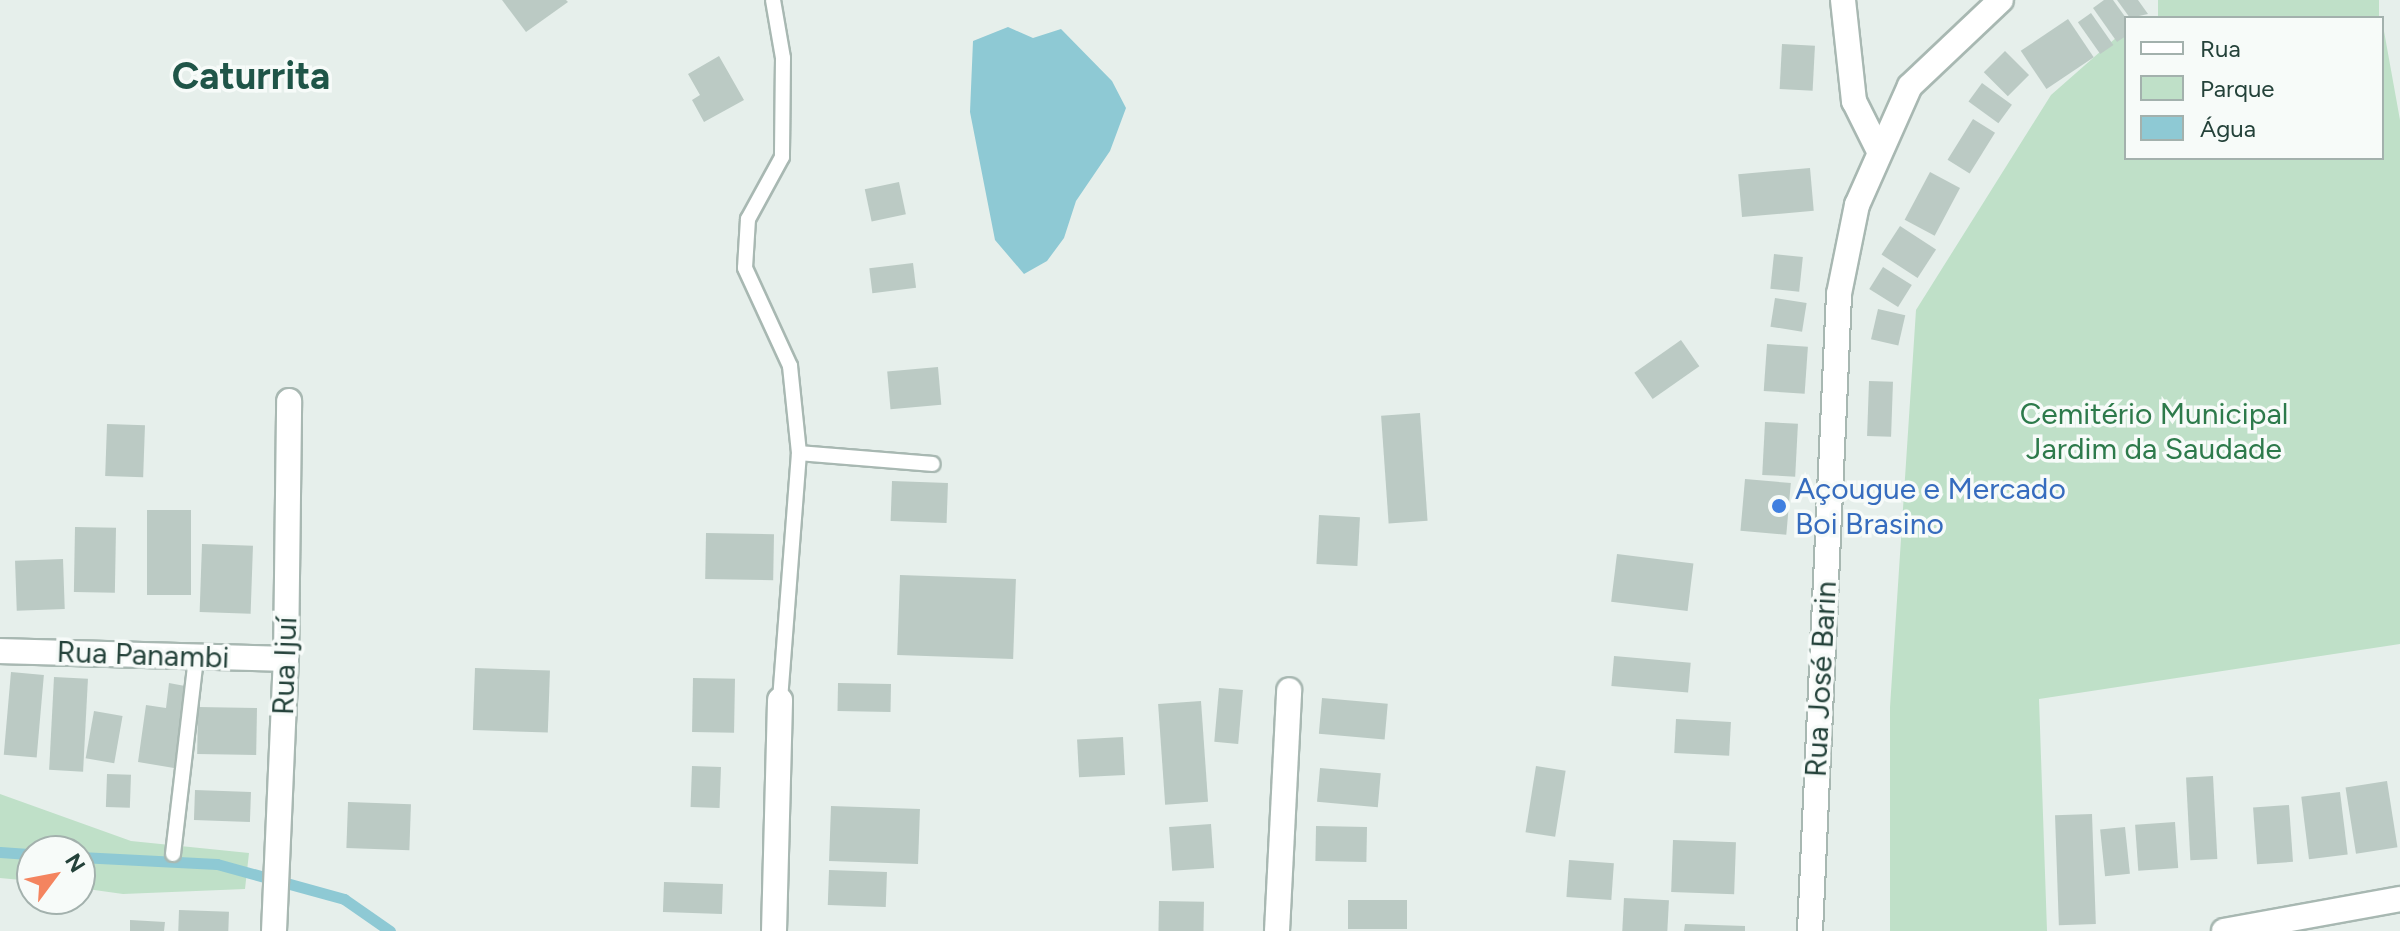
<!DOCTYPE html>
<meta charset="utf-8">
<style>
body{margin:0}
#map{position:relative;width:2400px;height:931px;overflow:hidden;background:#e6efeb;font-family:Figtree,sans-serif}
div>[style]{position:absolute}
.green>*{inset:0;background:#bfe0c8;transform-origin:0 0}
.water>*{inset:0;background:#8ec9d4}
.stream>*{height:11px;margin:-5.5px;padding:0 5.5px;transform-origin:5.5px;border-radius:5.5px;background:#8ec9d4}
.building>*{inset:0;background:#bbcac4;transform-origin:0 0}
.roads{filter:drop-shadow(2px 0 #a8b8b2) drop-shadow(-2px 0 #a8b8b2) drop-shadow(0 2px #a8b8b2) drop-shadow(0 -2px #a8b8b2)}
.service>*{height:14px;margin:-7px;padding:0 7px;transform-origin:7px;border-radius:7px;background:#fff}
.minor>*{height:24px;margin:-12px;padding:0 12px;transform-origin:12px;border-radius:12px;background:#fff}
.secondary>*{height:24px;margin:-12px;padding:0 12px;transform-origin:12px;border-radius:12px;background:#fff}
.dots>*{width:22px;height:22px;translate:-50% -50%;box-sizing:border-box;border:4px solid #f7fbf9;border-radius:50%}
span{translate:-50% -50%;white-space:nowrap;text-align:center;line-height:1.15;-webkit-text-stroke:7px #f7fbf9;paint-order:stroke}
.park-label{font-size:30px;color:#2d7a4b}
.shop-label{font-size:30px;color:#366cbe}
.left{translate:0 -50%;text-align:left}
.street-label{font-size:30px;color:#24423a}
.district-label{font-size:38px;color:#1f5548;font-weight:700}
.legend{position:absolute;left:2124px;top:16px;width:260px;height:144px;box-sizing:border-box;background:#f7fbf9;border:2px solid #a3b1ad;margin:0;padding:10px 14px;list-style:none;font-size:24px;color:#24423a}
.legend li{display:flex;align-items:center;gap:16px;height:40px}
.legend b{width:40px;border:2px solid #a3b1ad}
.north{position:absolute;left:16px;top:835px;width:80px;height:80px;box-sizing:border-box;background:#f7fbf9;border:2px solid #a3b1ad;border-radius:50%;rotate:58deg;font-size:22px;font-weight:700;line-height:32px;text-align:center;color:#24423a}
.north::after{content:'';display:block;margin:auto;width:28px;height:36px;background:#f4845f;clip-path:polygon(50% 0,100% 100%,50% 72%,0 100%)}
</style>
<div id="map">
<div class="green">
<i style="left:2158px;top:0;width:221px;height:27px"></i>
<i style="clip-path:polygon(2382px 20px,2400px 120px,2400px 644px,2039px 699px,2047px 931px,1890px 931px,1890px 707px,1916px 310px,2051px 95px,2126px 29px,2126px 158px,2382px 158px)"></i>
<i style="clip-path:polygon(0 794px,131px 841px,249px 853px,245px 889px,123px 894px,80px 888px,80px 851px,32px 851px,32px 881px,0 878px)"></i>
</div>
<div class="water">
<i style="clip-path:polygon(1008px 27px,1033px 38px,1061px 29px,1112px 81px,1126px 108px,1110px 151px,1076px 201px,1064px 238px,1047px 261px,1024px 274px,995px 240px,970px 112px,973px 41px)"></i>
</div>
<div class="stream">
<i style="left:0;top:852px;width:32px;rotate:4deg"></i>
<i style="left:80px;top:857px;width:137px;rotate:2.9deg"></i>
<i style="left:217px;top:864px;width:132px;rotate:15.4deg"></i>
<i style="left:344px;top:899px;width:56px;rotate:34.8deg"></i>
</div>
<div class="building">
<i style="clip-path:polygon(502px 0,566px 0,568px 2px,526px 32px)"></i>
<i style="clip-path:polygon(2104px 0,2113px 0,2126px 18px,2126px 36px,2117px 42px,2093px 8px)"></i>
<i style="clip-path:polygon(2117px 0,2138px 0,2148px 14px,2130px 18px)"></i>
<i style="left:2091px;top:13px;width:39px;height:16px;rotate:55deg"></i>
<i style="left:2068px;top:19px;width:46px;height:57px;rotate:56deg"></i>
<i style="left:1782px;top:44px;width:33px;height:45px;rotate:3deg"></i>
<i style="left:2005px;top:51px;width:34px;height:30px;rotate:45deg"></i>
<i style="clip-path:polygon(719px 56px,744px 100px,704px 122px,692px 100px,700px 95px,688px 74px)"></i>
<i style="left:1982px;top:83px;width:37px;height:23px;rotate:36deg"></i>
<i style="left:1973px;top:119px;width:26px;height:48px;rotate:32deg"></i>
<i style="left:1810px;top:168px;width:43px;height:72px;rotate:85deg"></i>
<i style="left:1930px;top:172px;width:34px;height:54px;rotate:28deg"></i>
<i style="left:899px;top:182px;width:33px;height:35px;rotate:78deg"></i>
<i style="left:1900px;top:226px;width:43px;height:34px;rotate:33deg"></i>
<i style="left:1774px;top:254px;width:29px;height:35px;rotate:6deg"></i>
<i style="left:913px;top:263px;width:25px;height:44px;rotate:83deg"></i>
<i style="left:1883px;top:267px;width:34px;height:26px;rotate:32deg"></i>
<i style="left:1775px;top:298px;width:32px;height:29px;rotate:9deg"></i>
<i style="left:1878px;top:309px;width:28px;height:31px;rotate:13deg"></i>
<i style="left:1681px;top:340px;width:32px;height:57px;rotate:55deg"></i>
<i style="left:1767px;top:344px;width:41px;height:47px;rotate:4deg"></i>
<i style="left:938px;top:367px;width:38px;height:51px;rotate:85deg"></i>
<i style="left:1869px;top:381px;width:24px;height:55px;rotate:2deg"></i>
<i style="left:1420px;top:413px;width:108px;height:39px;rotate:86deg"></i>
<i style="left:1765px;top:422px;width:33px;height:53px;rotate:3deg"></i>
<i style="left:107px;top:424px;width:38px;height:52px;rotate:2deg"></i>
<i style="left:1745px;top:479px;width:46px;height:52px;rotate:5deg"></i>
<i style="left:892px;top:481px;width:56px;height:40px;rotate:2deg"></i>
<i style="left:147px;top:510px;width:44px;height:85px"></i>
<i style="left:1319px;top:515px;width:41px;height:49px;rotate:3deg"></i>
<i style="left:75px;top:527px;width:41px;height:65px;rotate:1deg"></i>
<i style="left:706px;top:533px;width:68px;height:46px;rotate:1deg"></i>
<i style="left:202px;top:544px;width:51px;height:68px;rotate:2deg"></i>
<i style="left:1617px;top:554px;width:77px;height:48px;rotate:7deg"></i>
<i style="left:63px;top:559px;width:50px;height:48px;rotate:88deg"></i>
<i style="left:900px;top:575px;width:116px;height:80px;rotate:2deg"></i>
<i style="left:1614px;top:656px;width:77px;height:30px;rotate:5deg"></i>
<i style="left:475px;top:668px;width:75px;height:62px;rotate:2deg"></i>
<i style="left:11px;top:672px;width:33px;height:83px;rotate:5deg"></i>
<i style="left:54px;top:677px;width:34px;height:93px;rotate:3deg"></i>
<i style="left:693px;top:678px;width:42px;height:54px;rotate:1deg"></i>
<i style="clip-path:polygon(169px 683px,185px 686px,174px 768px,138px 762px,146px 705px,166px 708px)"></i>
<i style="left:838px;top:683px;width:53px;height:28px;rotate:1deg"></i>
<i style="left:1219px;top:688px;width:24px;height:54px;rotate:5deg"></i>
<i style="left:1322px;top:698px;width:66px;height:36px;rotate:5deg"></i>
<i style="left:1201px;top:701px;width:101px;height:43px;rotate:86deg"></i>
<i style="left:198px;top:707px;width:59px;height:47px;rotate:1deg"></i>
<i style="left:94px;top:711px;width:29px;height:48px;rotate:10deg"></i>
<i style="left:1676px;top:719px;width:55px;height:34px;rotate:3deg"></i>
<i style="left:1123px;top:737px;width:38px;height:46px;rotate:87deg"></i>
<i style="left:692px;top:766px;width:29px;height:41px;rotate:2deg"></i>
<i style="left:1536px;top:766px;width:30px;height:67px;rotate:9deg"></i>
<i style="left:1320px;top:768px;width:61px;height:34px;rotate:5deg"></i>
<i style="left:107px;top:774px;width:24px;height:33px;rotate:2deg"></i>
<i style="left:2213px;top:776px;width:83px;height:27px;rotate:87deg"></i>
<i style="left:2387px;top:781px;width:67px;height:42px;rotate:81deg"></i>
<i style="left:195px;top:790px;width:56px;height:30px;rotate:2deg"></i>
<i style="left:2340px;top:792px;width:63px;height:39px;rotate:83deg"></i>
<i style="left:348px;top:802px;width:63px;height:46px;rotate:2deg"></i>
<i style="left:2289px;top:805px;width:57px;height:36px;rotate:86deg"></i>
<i style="left:831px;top:806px;width:89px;height:55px;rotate:2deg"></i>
<i style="left:2092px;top:814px;width:110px;height:37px;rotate:88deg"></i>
<i style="left:2175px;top:822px;width:46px;height:40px;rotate:86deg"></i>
<i style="left:1211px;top:824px;width:44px;height:42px;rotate:86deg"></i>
<i style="left:1316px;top:826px;width:51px;height:35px;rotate:1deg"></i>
<i style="left:2125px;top:827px;width:47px;height:25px;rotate:84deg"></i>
<i style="left:1673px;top:840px;width:63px;height:52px;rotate:2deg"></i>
<i style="left:1569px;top:860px;width:45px;height:37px;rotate:4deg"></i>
<i style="left:829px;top:870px;width:58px;height:35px;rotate:2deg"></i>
<i style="left:664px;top:882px;width:59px;height:30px;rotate:2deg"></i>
<i style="left:1624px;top:898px;width:45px;height:33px;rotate:3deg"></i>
<i style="left:1407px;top:900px;width:29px;height:59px;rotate:90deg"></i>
<i style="left:1159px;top:901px;width:45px;height:30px;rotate:1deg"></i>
<i style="left:179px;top:910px;width:50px;height:21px;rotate:2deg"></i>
<i style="clip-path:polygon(130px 920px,165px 922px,164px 931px,130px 931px)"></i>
<i style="clip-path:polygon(1685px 924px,1745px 926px,1745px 931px,1684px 931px)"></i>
</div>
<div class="roads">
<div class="service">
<i style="left:773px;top:0;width:59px;rotate:80.2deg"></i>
<i style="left:783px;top:58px;width:99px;rotate:90.6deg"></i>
<i style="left:782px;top:157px;width:71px;rotate:118.7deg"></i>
<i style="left:748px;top:219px;width:49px;rotate:93.5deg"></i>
<i style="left:745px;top:268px;width:108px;rotate:65.3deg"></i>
<i style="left:790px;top:366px;width:87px;rotate:84.1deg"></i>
<i style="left:799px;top:453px;width:248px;rotate:94.4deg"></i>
<i style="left:799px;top:453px;width:134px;rotate:4.7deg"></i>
<i style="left:173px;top:854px;width:198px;rotate:-83.3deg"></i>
</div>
<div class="minor">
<i style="left:1843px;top:0;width:102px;rotate:83.8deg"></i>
<i style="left:1854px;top:101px;width:54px;rotate:63.4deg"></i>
<i style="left:0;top:651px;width:286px;rotate:1.6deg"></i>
<i style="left:274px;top:931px;width:272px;rotate:-87.5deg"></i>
<i style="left:286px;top:659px;width:258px;rotate:-89.3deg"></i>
<i style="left:774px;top:931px;width:231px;rotate:-88.5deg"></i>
<i style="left:1277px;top:931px;width:241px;rotate:-87.1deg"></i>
<i style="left:2224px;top:931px;width:179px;rotate:-10.3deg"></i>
</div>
<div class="secondary">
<i style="left:1810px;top:931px;width:638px;rotate:-87.39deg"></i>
<i style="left:1839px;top:294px;width:91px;rotate:-78.6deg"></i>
<i style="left:1857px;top:205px;width:130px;rotate:-66deg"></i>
<i style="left:1910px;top:86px;width:125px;rotate:-43.4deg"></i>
</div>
</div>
<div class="dots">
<i style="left:1779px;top:506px;background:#3f7fe0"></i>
</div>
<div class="park-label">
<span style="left:2154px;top:431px">Cemitério Municipal<br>Jardim da Saudade</span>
</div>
<div class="shop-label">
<span class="left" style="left:1795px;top:506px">Açougue e Mercado<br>Boi Brasino</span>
</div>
<div class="street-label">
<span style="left:143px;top:655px;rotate:2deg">Rua Panambi</span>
<span style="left:285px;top:666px;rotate:-88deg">Rua Ijuí</span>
<span style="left:1821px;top:679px;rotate:-87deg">Rua José Barin</span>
</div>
<div class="district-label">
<span style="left:251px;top:77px">Caturrita</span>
</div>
<ul class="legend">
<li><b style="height:10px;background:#fff"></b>Rua</li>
<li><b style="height:22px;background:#bfe0c8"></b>Parque</li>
<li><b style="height:22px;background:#8ec9d4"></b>Água</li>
</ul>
<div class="north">N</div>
</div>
